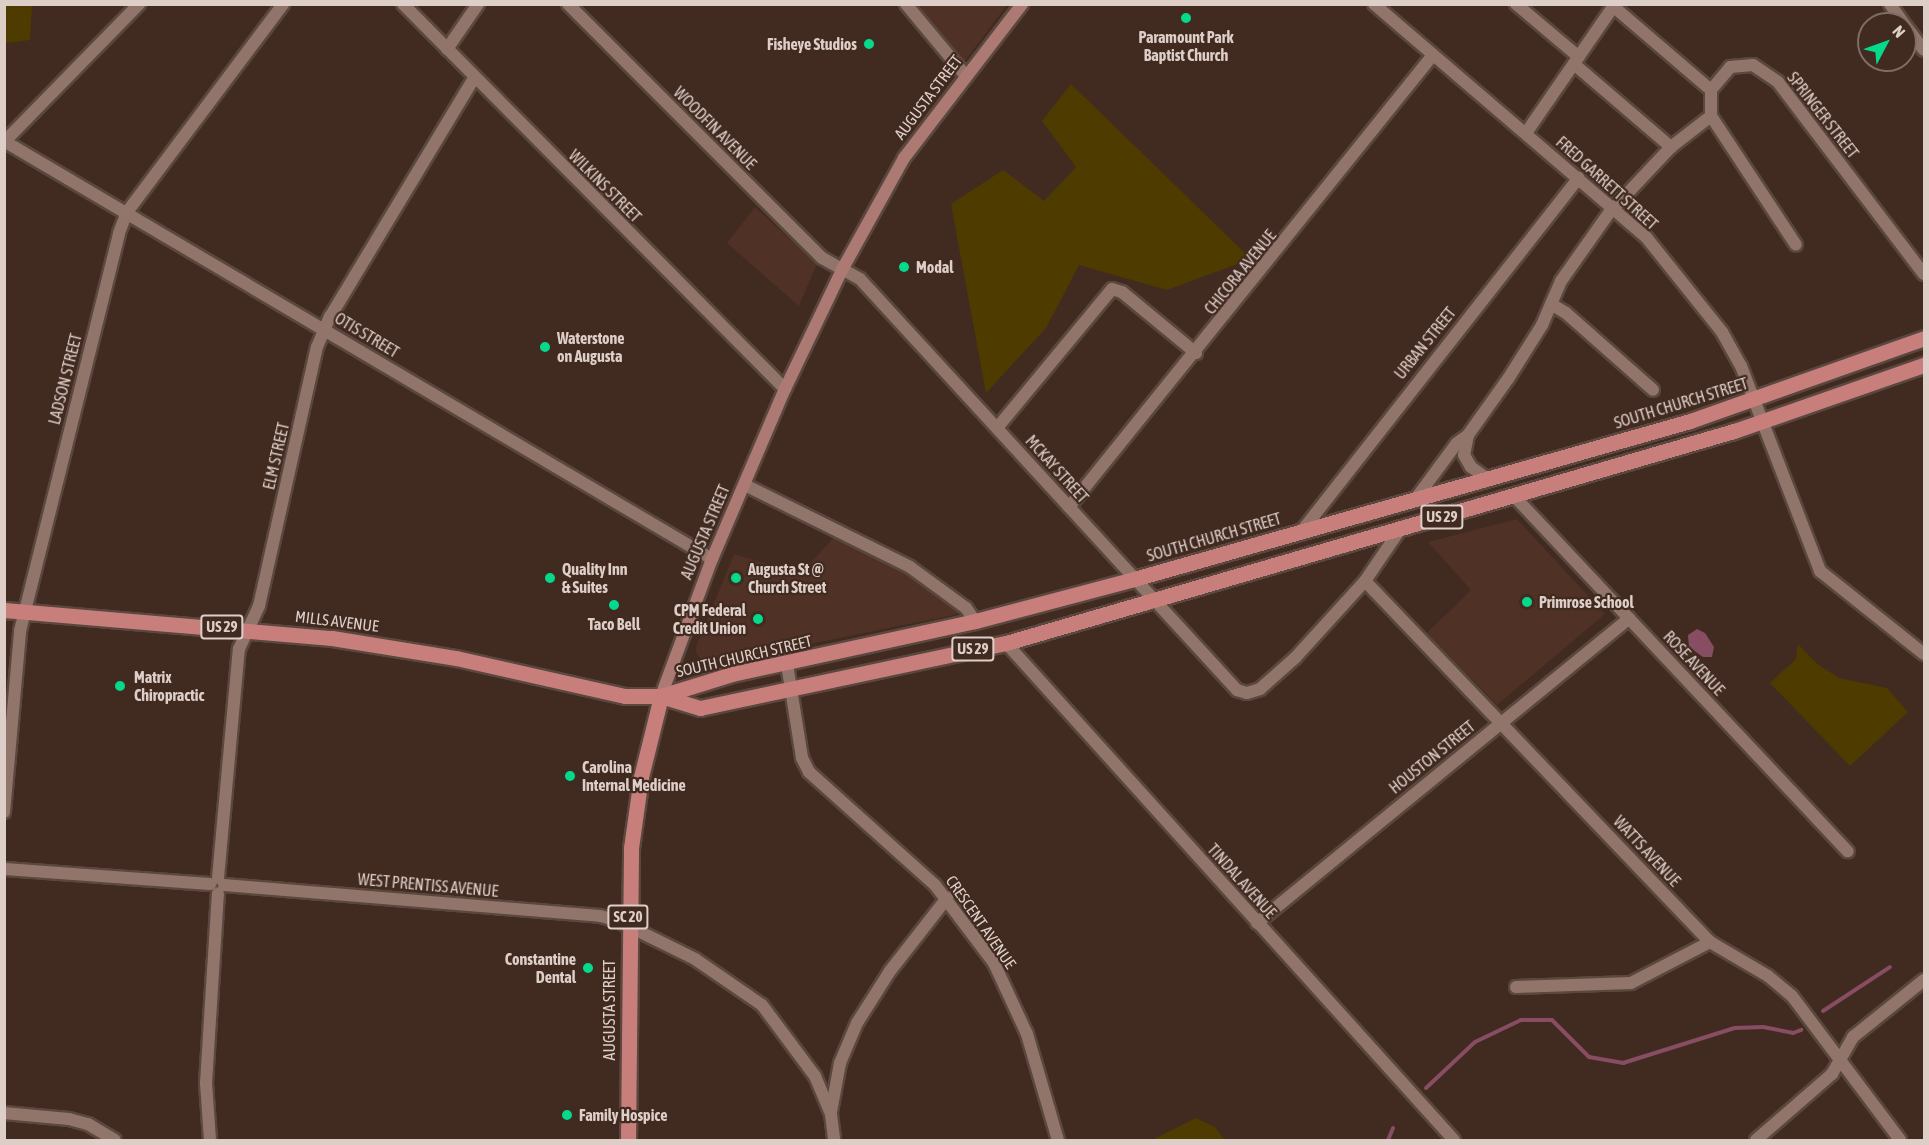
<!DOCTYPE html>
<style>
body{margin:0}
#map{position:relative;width:1929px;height:1145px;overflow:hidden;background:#412a20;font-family:"Asap Condensed",sans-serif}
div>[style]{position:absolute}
.built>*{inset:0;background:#4f3125}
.green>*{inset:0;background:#4e3b00}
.water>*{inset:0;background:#874d63}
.stream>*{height:4px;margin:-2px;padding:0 2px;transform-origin:2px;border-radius:2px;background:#874d63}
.roads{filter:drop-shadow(2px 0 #5a473e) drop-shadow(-2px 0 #5a473e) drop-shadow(0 2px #5a473e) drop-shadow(0 -2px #5a473e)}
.minor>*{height:12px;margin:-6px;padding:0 6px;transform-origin:6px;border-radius:6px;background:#91756b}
.secondary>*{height:12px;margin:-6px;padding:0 6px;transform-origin:6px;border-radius:6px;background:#ac7a73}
.primary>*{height:15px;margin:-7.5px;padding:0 7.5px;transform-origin:7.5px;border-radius:7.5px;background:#c87f7c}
.dots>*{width:16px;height:16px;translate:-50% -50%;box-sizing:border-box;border:3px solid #412a20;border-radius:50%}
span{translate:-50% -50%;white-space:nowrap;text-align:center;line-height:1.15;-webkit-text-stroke:4.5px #412a20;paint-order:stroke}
.shield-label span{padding:2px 4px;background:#412a20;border:2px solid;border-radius:4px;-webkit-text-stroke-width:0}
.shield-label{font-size:15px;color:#ddcec8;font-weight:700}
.poi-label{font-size:16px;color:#ddcec8;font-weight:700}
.right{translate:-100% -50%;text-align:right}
.left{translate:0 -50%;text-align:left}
.street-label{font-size:16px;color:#ddcec8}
.frame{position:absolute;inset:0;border:6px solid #ddcec8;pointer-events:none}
.north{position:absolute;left:1857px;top:12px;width:60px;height:60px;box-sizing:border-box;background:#412a20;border:2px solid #7f6c63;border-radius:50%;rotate:49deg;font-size:16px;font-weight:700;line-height:24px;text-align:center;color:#ddcec8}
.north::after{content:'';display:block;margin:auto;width:21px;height:27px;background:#05d98b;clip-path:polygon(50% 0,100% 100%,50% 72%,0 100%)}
</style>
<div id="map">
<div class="built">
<i style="clip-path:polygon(907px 5px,1007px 5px,959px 69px)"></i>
<i style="clip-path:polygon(755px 207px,817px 264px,799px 306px,727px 243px)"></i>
<i style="clip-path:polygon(1517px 519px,1605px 614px,1497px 705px,1427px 633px,1471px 590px,1428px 542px)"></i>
<i style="clip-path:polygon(840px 531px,944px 593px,959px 614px,709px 664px,700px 659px,695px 650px,734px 554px,800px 574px)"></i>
</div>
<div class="green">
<i style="clip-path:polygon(4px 5px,32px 5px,30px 40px,5px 43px)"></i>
<i style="clip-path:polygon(1071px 84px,1251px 259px,1167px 290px,1079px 265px,1046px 328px,986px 393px,951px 204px,1003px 170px,1044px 201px,1076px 167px,1042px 121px)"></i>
<i style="clip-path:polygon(1798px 644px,1816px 663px,1839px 678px,1887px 688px,1908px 712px,1850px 766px,1770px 683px,1796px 659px)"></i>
<i style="clip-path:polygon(1196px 1118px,1215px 1127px,1225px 1140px,1152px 1140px)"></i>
</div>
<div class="water">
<i style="clip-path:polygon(1697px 629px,1705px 633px,1714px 647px,1712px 657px,1703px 657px,1689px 647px,1688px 635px)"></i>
</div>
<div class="stream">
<i style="left:1823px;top:1011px;width:80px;rotate:-33.3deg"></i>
<i style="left:1426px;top:1088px;width:67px;rotate:-43.2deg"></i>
<i style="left:1475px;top:1042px;width:51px;rotate:-25.6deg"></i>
<i style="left:1521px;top:1020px;width:31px"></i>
<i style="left:1552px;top:1020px;width:52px;rotate:45deg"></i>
<i style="left:1589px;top:1057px;width:35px;rotate:10deg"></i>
<i style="left:1623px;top:1063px;width:117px;rotate:-17.4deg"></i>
<i style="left:1735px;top:1028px;width:28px;rotate:-2deg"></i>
<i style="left:1763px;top:1027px;width:31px;rotate:11deg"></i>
<i style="left:1793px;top:1033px;width:9px;rotate:-21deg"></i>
<i style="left:1388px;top:1140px;width:13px;rotate:-67deg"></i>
</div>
<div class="roads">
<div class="minor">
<i style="left:403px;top:4px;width:542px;rotate:45.22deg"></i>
<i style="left:568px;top:4px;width:359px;rotate:45deg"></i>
<i style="left:822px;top:258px;width:43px;rotate:28.9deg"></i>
<i style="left:860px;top:279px;width:558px;rotate:47.47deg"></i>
<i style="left:1237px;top:690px;width:10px;rotate:17deg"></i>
<i style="left:1247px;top:693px;width:14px;rotate:-17deg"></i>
<i style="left:1260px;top:689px;width:47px;rotate:-41.5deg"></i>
<i style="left:1295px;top:658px;width:104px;rotate:-47.7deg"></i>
<i style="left:1365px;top:581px;width:64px;rotate:-55.8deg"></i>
<i style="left:906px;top:4px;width:94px;rotate:50.2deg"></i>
<i style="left:1374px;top:4px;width:358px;rotate:40.6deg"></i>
<i style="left:1646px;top:237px;width:122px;rotate:51.3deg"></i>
<i style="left:1722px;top:332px;width:39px;rotate:61deg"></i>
<i style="left:1741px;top:366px;width:220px;rotate:68.9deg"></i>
<i style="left:1820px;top:571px;width:133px;rotate:38.6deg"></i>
<i style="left:1516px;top:4px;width:82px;rotate:40.1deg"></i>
<i style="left:1890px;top:4px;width:24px;rotate:55deg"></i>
<i style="left:1614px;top:7px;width:128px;rotate:40.6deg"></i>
<i style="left:1905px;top:25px;width:31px;rotate:53deg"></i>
<i style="left:447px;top:49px;width:55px;rotate:-55.4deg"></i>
<i style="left:1574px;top:64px;width:128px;rotate:40.6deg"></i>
<i style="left:1711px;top:116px;width:154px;rotate:56.6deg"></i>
<i style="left:1526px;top:133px;width:157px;rotate:-55.4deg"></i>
<i style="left:4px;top:141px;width:822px;rotate:30.56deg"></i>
<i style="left:5px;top:141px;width:192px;rotate:-45.6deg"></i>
<i style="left:1551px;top:304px;width:17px;rotate:31deg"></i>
<i style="left:1566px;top:313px;width:116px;rotate:41.5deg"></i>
<i style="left:997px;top:428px;width:180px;rotate:-50.4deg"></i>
<i style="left:1112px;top:289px;width:10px;rotate:17deg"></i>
<i style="left:1122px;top:292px;width:96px;rotate:39.5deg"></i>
<i style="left:1468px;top:435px;width:20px;rotate:101deg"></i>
<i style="left:1464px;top:455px;width:14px;rotate:60deg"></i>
<i style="left:1471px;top:467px;width:19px;rotate:36deg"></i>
<i style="left:745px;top:485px;width:184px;rotate:26.4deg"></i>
<i style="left:910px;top:567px;width:69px;rotate:36.2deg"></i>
<i style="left:966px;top:608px;width:16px;rotate:55deg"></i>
<i style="left:1417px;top:497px;width:67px;rotate:-53.5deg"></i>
<i style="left:1457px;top:443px;width:14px;rotate:-36deg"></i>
<i style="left:1468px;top:435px;width:69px;rotate:-54.5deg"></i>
<i style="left:1508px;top:379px;width:64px;rotate:-57.8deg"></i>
<i style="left:1542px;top:325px;width:48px;rotate:-66.6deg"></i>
<i style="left:1561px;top:281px;width:83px;rotate:-54.8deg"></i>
<i style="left:1609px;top:213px;width:91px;rotate:-46.8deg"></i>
<i style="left:1671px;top:147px;width:51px;rotate:-37.8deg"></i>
<i style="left:1711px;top:116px;width:26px;rotate:-90deg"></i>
<i style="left:1711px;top:90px;width:30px;rotate:-50deg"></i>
<i style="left:1730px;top:67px;width:23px;rotate:-5deg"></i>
<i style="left:1753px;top:65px;width:30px;rotate:34deg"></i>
<i style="left:1778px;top:82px;width:241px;rotate:52.8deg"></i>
<i style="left:1515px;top:497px;width:486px;rotate:46.8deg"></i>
<i style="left:1069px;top:507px;width:580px;rotate:-51.16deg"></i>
<i style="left:1301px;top:532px;width:450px;rotate:-51.9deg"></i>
<i style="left:1365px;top:581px;width:499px;rotate:46.3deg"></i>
<i style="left:1710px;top:942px;width:67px;rotate:30.4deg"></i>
<i style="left:1768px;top:976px;width:31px;rotate:40deg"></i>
<i style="left:1792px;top:996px;width:180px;rotate:53.1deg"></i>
<i style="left:1006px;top:643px;width:669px;rotate:47.97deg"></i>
<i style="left:787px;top:664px;width:95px;rotate:80.9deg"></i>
<i style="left:802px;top:758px;width:16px;rotate:63deg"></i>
<i style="left:809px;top:772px;width:169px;rotate:41.9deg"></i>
<i style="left:935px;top:885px;width:98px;rotate:52.9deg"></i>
<i style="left:994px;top:963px;width:78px;rotate:65.1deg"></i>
<i style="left:1027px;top:1034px;width:110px;rotate:73.7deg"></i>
<i style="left:4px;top:812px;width:182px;rotate:-84.9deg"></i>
<i style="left:20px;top:631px;width:410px;rotate:-76deg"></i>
<i style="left:119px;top:233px;width:22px;rotate:-69deg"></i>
<i style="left:127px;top:212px;width:260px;rotate:-53.1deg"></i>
<i style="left:4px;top:869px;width:207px;rotate:4.2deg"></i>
<i style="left:218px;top:878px;width:230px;rotate:-84.8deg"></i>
<i style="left:239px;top:649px;width:47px;rotate:-65.1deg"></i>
<i style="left:259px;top:606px;width:265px;rotate:-77.4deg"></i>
<i style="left:317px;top:347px;width:33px;rotate:-67deg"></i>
<i style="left:330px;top:317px;width:279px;rotate:-58.9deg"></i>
<i style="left:224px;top:885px;width:377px;rotate:4.7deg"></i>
<i style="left:600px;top:916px;width:16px;rotate:14deg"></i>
<i style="left:616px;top:920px;width:88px;rotate:26.3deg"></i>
<i style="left:695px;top:959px;width:81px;rotate:34.5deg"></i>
<i style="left:762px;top:1005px;width:89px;rotate:53.3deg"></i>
<i style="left:815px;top:1076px;width:41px;rotate:67.2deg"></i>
<i style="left:831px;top:1114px;width:26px;rotate:83deg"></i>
<i style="left:1257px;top:923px;width:481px;rotate:-39.3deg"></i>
<i style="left:1516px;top:987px;width:115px;rotate:-2deg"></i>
<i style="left:1631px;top:983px;width:89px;rotate:-27.4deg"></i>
<i style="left:831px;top:1112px;width:50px;rotate:-79.6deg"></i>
<i style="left:840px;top:1063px;width:43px;rotate:-67deg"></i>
<i style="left:857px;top:1023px;width:62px;rotate:-57.6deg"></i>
<i style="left:890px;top:971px;width:93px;rotate:-52deg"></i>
<i style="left:4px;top:1113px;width:65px;rotate:5.3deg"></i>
<i style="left:69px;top:1119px;width:20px;rotate:15deg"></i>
<i style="left:88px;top:1124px;width:31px;rotate:31deg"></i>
<i style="left:210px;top:1140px;width:57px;rotate:-94deg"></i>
<i style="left:206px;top:1083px;width:190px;rotate:-86.4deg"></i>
<i style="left:1756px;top:1140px;width:101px;rotate:-41deg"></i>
<i style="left:1832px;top:1074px;width:43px;rotate:-60.4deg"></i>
<i style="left:1853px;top:1037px;width:91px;rotate:-38.8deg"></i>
</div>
<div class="secondary">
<i style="left:661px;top:696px;width:146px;rotate:-69.6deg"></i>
<i style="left:712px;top:559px;width:185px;rotate:-66.8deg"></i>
<i style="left:785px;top:389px;width:134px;rotate:-64.4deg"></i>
<i style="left:843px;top:268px;width:126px;rotate:-61deg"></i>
<i style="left:904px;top:158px;width:194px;rotate:-52.5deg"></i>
</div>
<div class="primary">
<i style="left:4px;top:610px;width:329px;rotate:4.9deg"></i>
<i style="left:332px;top:638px;width:126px;rotate:9.2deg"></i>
<i style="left:456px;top:658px;width:173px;rotate:12.7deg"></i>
<i style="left:625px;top:696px;width:36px"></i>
<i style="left:661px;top:696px;width:74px;rotate:-17.2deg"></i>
<i style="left:732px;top:674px;width:249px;rotate:-12.3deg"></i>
<i style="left:975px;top:621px;width:164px;rotate:-14.8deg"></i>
<i style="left:1134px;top:579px;width:578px;rotate:-15.86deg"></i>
<i style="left:1690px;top:421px;width:248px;rotate:-19.5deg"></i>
<i style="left:661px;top:696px;width:41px;rotate:17.1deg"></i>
<i style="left:700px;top:708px;width:313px;rotate:-12deg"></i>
<i style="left:1006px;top:643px;width:758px;rotate:-16.24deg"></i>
<i style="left:1734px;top:431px;width:201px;rotate:-19.2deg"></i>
<i style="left:628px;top:1140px;width:292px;rotate:-89.4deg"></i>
<i style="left:631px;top:848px;width:72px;rotate:-82deg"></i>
<i style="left:641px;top:777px;width:83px;rotate:-76.1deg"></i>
</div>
</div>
<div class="dots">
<i style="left:1186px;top:18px;background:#05d98b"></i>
<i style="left:869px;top:44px;background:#05d98b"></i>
<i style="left:904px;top:267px;background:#05d98b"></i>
<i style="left:545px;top:347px;background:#05d98b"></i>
<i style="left:550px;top:578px;background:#05d98b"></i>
<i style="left:736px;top:578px;background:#05d98b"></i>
<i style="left:1527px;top:602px;background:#05d98b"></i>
<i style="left:614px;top:605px;background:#05d98b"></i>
<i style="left:758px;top:619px;background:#05d98b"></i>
<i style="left:120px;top:686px;background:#05d98b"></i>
<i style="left:570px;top:776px;background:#05d98b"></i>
<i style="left:588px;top:968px;background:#05d98b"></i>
<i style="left:567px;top:1115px;background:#05d98b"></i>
</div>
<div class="shield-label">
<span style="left:1442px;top:517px">US 29</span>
<span style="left:222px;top:627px">US 29</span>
<span style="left:973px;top:649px">US 29</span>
<span style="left:628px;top:917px">SC 20</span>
</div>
<div class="poi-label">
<span style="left:1186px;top:46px">Paramount Park<br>Baptist Church</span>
<span class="right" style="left:857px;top:44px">Fisheye Studios</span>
<span class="left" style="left:916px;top:267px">Modal</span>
<span class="left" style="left:557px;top:347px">Waterstone<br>on Augusta</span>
<span class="left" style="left:562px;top:578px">Quality Inn<br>&amp; Suites</span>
<span class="left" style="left:748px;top:578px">Augusta St @<br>Church Street</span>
<span class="left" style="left:1539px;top:602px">Primrose School</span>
<span class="right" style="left:746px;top:619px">CPM Federal<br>Credit Union</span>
<span style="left:614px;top:624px">Taco Bell</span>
<span class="left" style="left:134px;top:686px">Matrix<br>Chiropractic</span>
<span class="left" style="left:582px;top:776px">Carolina<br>Internal Medicine</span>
<span class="right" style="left:576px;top:968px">Constantine<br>Dental</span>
<span class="left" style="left:579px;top:1115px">Family Hospice</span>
</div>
<div class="street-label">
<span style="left:928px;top:97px;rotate:-53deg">AUGUSTA STREET</span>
<span style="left:1823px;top:115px;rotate:52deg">SPRINGER STREET</span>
<span style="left:715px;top:128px;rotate:45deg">WOODFIN AVENUE</span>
<span style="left:1607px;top:183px;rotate:42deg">FRED GARRETT STREET</span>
<span style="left:605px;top:186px;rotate:45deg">WILKINS STREET</span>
<span style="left:1240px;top:272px;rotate:-51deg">CHICORA AVENUE</span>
<span style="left:367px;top:335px;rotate:31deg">OTIS STREET</span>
<span style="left:1425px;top:343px;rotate:-51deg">URBAN STREET</span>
<span style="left:65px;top:379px;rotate:-76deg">LADSON STREET</span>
<span style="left:1681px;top:403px;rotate:-17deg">SOUTH CHURCH STREET</span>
<span style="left:276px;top:456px;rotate:-77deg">ELM STREET</span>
<span style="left:1057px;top:469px;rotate:48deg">MCKAY STREET</span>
<span style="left:705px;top:532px;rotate:-67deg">AUGUSTA STREET</span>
<span style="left:1214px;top:537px;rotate:-16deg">SOUTH CHURCH STREET</span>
<span style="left:337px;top:621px;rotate:7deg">MILLS AVENUE</span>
<span style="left:744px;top:656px;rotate:-13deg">SOUTH CHURCH STREET</span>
<span style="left:1694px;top:663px;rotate:47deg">ROSE AVENUE</span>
<span style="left:1432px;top:757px;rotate:-39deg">HOUSTON STREET</span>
<span style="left:1647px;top:851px;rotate:47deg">WATTS AVENUE</span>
<span style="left:1242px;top:881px;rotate:48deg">TINDAL AVENUE</span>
<span style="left:428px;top:885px;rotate:5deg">WEST PRENTISS AVENUE</span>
<span style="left:981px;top:922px;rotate:55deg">CRESCENT AVENUE</span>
<span style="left:609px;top:1010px;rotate:-90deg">AUGUSTA STREET</span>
</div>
<div class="frame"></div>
<div class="north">N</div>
</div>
